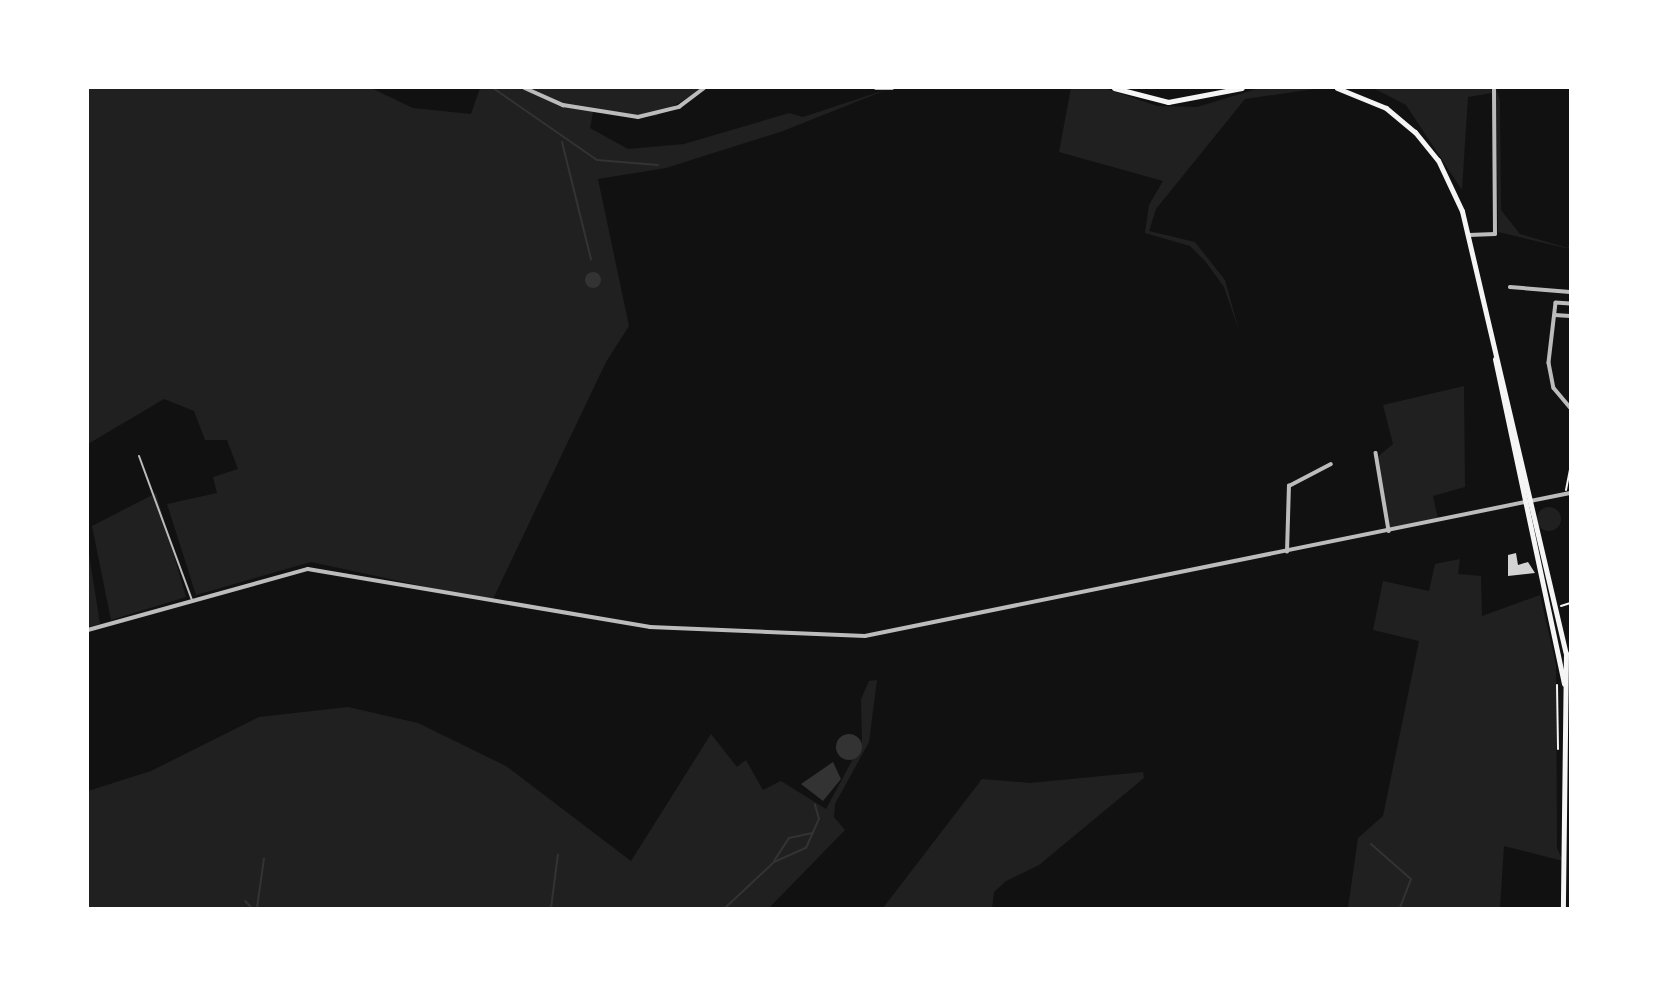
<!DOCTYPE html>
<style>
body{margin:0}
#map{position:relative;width:1658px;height:996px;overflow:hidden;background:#111;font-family:Barlow,sans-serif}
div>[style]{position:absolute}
.green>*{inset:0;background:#202020}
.round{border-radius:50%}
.water>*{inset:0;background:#333}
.stream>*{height:2px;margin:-1px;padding:0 1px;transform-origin:1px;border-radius:1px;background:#333}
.building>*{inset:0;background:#d3d3d3}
.path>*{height:2px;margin:-1px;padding:0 1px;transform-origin:1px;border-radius:1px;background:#f5f5f5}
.service>*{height:2px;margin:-1px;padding:0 1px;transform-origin:1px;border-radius:1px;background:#bcbcbc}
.minor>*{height:3.5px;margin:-1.75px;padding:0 1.75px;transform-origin:1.75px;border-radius:1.75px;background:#bcbcbc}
.secondary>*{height:5px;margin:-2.5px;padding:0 2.5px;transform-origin:2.5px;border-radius:2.5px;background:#f5f5f5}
span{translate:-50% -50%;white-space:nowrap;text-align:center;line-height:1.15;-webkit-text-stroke:7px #fff;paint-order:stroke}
.frame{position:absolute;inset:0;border:89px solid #fff;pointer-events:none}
</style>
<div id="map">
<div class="green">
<i style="clip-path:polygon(88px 88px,371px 88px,413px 108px,471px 114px,480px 88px,704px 88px,656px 116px,593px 112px,590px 128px,628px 149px,684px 144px,789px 113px,803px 117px,891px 88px,783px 131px,666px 168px,598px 179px,629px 326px,606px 362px,492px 601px,311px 562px,196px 595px,167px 504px,217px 493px,213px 477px,238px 469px,227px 440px,205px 440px,194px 411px,164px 399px,88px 444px)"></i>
<i style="clip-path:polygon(1071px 88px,1104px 88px,1157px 106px,1197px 107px,1260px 88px,1321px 88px,1245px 99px,1156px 209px,1149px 231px,1195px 242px,1225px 280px,1239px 331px,1224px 287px,1205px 261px,1190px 246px,1145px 233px,1149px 205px,1163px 181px,1059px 152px)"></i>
<i style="clip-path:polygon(1373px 88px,1491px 88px,1492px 93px,1468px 97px,1462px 190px,1406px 105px)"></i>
<i style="clip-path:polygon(1496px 88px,1500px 101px,1501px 210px,1520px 234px,1568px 248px,1570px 243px,1570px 249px,1498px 232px)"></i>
<i style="clip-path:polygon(1464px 386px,1465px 487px,1433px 496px,1438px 519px,1389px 531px,1375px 459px,1393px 444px,1383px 405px)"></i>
<i style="clip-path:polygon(156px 493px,186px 597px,111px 620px,92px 526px)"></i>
<i class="round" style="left:1537px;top:507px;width:24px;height:24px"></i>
<i style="clip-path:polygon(88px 548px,100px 624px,88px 627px)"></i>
<i style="clip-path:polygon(1460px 559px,1458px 574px,1481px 576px,1482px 616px,1540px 595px,1556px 665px,1557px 848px,1563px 861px,1504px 846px,1500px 908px,1348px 908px,1358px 838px,1383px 816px,1419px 641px,1373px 630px,1383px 581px,1429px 591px,1435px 564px)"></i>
<i style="clip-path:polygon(877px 680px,869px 742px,835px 804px,834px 817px,845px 830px,769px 908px,88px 908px,88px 791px,151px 771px,259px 717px,348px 707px,418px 723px,506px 766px,631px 861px,711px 734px,737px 767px,746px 760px,763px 790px,781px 781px,826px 809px,862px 742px,861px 699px,869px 681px)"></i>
<i style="clip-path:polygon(1143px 772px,1144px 778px,1039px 865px,1006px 881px,994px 892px,992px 908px,883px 908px,982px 779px,1030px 783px)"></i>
</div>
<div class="water">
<i class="round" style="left:585px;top:272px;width:16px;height:16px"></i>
<i class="round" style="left:836px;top:734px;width:26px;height:26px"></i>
<i style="clip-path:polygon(833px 762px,841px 779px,823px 801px,801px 784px)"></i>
</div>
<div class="stream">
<i style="left:493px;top:88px;width:126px;rotate:34.7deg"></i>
<i style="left:597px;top:160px;width:61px;rotate:4.7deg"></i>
<i style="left:562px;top:142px;width:121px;rotate:76.1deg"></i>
<i style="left:1371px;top:844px;width:53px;rotate:41.2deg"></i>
<i style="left:1411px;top:879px;width:31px;rotate:111deg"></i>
<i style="left:774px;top:861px;width:27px;rotate:-57deg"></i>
<i style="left:789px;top:838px;width:24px;rotate:-12deg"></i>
<i style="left:245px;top:901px;width:10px;rotate:45deg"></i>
<i style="left:257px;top:908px;width:50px;rotate:-82deg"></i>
<i style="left:551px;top:908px;width:54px;rotate:-82.6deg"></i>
<i style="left:725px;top:908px;width:67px;rotate:-43.2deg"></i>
<i style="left:774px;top:862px;width:35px;rotate:-24deg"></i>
<i style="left:806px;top:848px;width:32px;rotate:-66deg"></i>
<i style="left:819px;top:819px;width:15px;rotate:-106deg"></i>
</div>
<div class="building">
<i style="clip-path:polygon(1516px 553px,1518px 565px,1528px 562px,1535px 573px,1508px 576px,1508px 555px)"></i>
</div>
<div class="path">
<i style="left:1566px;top:490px;width:20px;rotate:-79deg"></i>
<i style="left:1561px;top:606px;width:9px;rotate:-18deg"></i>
<i style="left:1557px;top:685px;width:64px;rotate:89.1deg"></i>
</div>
<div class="service">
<i style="left:139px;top:456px;width:153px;rotate:69.8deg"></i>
</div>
<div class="minor">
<i style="left:525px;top:88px;width:42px;rotate:24.1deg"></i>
<i style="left:563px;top:105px;width:76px;rotate:9.1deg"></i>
<i style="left:638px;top:117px;width:42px;rotate:-13.7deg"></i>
<i style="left:679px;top:107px;width:31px;rotate:-37deg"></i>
<i style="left:876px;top:88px;width:16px"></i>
<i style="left:1469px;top:235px;width:26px;rotate:-2deg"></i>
<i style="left:1495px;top:234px;width:146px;rotate:-90.4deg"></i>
<i style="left:1510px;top:287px;width:60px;rotate:4.8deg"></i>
<i style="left:1570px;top:304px;width:14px;rotate:-176deg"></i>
<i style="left:1556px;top:303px;width:60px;rotate:96.7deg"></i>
<i style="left:1549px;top:363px;width:25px;rotate:79deg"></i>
<i style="left:1554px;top:388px;width:25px;rotate:50deg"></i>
<i style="left:1555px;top:315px;width:15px;rotate:4deg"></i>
<i style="left:1376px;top:453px;width:79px;rotate:80.5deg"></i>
<i style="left:1287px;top:552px;width:66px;rotate:-88.3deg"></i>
<i style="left:1289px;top:486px;width:47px;rotate:-27.6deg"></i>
<i style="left:88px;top:630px;width:228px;rotate:-15.5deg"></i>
<i style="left:308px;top:569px;width:347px;rotate:9.6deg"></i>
<i style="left:650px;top:627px;width:215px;rotate:2.4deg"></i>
<i style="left:865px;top:636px;width:719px;rotate:-11.47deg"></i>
</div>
<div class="secondary">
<i style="left:1114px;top:88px;width:56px;rotate:14.5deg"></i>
<i style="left:1168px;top:102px;width:75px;rotate:-10.7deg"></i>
<i style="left:1337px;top:88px;width:53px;rotate:22.2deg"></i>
<i style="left:1386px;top:108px;width:38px;rotate:40deg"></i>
<i style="left:1415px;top:132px;width:36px;rotate:51deg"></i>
<i style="left:1438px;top:160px;width:56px;rotate:64.8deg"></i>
<i style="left:1462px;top:211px;width:454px;rotate:76.8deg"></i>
<i style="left:1566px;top:653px;width:255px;rotate:90.7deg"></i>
<i style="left:1495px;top:359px;width:332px;rotate:78deg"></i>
</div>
<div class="frame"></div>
</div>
